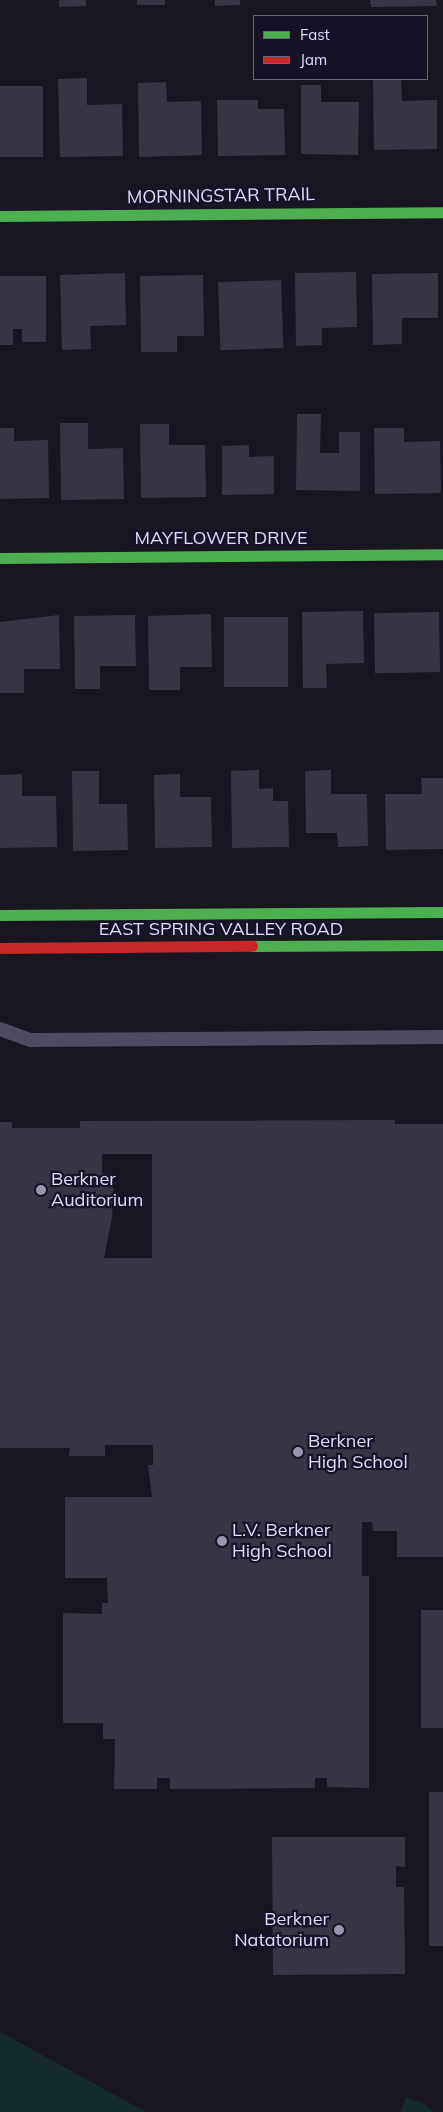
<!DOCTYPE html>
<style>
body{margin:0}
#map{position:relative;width:443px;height:2112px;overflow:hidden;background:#191622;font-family:Mulish,sans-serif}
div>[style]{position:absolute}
.green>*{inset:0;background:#162b2d}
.building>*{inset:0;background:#393444;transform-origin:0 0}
.lane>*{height:14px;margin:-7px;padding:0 7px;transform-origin:7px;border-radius:7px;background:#4f4c61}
.fast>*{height:11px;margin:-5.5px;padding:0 5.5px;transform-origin:5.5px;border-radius:5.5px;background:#4caf50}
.jam>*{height:11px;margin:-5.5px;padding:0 5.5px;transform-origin:5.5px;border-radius:5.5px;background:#c62828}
.dots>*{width:14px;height:14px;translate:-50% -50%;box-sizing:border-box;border:2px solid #171226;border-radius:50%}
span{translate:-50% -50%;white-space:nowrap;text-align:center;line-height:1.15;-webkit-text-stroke:4.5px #171226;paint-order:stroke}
.street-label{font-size:18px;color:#e1dafc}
.poi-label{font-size:18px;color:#e1dafc}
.left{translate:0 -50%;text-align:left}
.right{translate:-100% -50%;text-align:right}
.legend{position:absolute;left:253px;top:15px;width:175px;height:65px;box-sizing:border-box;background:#171226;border:1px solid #68627c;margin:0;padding:6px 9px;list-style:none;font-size:15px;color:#e1dafc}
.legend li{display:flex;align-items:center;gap:10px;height:25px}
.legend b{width:25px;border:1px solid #68627c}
</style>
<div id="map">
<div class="green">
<i style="clip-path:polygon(0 2032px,146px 2112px,0 2112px)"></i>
<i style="clip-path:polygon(406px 2097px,426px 2105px,433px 2112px,400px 2112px)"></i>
</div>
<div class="building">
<i style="clip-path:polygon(59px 0,86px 0,86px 6px,59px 7px)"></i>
<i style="left:137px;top:0;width:28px;height:5px"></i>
<i style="clip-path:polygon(215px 0,240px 0,240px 5px,215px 6px)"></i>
<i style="clip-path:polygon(370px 0,436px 0,437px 6px,371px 7px)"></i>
<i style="clip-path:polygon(87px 78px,87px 105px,122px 104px,123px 156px,60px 157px,58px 79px)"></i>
<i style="clip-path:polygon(401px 79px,402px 101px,437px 100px,437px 149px,374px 150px,373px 80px)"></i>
<i style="clip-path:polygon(166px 82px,167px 102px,201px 101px,202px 155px,139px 157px,138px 83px)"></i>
<i style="clip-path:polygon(301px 85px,321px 85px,321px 102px,359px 102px,358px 155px,301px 154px)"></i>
<i style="left:0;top:86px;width:43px;height:71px"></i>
<i style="clip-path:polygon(217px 100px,258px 100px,258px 109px,284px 109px,285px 155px,218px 156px)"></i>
<i style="clip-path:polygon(356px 272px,357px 327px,322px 328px,322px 345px,296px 346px,295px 273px)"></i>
<i style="clip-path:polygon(125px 273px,126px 325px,90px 326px,91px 349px,62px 350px,60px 275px)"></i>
<i style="clip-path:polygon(438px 273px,438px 318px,402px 318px,402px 344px,373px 345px,372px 274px)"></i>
<i style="clip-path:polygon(203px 275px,204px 336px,177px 336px,177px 352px,141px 352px,140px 276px)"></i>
<i style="clip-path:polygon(0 276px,46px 276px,46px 342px,22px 342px,22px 329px,13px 329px,13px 345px,0 345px)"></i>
<i style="left:281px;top:280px;width:68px;height:63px;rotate:88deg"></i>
<i style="clip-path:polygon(297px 414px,321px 414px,320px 453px,339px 453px,339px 432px,360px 432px,360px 491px,296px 490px)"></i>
<i style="clip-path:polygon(60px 423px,88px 423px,88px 449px,123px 448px,124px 499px,61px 500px)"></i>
<i style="clip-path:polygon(140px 424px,169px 424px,169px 445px,205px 445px,206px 497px,141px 498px)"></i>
<i style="clip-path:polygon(0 428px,14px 428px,14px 441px,48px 440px,49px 498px,0 499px)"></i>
<i style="clip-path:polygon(374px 428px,404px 428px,404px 442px,440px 441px,441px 493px,375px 494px)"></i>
<i style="clip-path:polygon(249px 445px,249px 457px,274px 456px,274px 494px,222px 495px,222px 446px)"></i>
<i style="clip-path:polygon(363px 611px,364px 663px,326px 664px,327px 688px,303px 688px,302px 612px)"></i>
<i style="left:439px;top:612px;width:60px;height:65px;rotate:89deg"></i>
<i style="clip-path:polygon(211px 614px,212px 667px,180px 667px,180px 690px,149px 690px,148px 616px)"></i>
<i style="clip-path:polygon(59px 615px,60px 669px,24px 669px,24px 693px,0 693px,0 622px)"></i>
<i style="clip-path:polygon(135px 615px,136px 666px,100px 666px,100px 689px,75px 689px,74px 616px)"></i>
<i style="left:224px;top:617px;width:64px;height:70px"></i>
<i style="clip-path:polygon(259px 770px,259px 789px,273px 788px,273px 801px,288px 801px,289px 847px,232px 848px,231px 771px)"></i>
<i style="clip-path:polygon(331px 770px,331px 794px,367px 794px,368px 846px,338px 847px,337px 833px,306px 833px,305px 771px)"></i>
<i style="clip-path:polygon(72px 771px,99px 771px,99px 804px,127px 804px,128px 850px,73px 851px)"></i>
<i style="clip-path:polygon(22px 774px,22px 796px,56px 796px,57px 847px,0 848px,0 775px)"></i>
<i style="clip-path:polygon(180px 774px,180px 797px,211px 797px,212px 847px,155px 848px,154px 775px)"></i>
<i style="clip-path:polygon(421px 778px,443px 778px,443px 849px,386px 850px,385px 794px,422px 794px)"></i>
<i style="clip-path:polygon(evenodd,395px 1120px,395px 1124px,443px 1124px,443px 1557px,397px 1557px,397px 1531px,373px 1531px,372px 1522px,362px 1522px,362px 1576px,369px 1576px,369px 1788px,327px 1787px,327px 1778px,315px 1778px,315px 1788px,170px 1789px,170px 1778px,157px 1778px,157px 1789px,114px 1789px,115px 1739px,103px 1739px,103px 1723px,63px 1723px,63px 1613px,102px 1614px,102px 1603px,108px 1603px,107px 1578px,65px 1578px,65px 1497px,152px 1497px,148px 1465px,153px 1465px,153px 1445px,105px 1445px,105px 1456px,69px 1456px,70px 1448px,0 1448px,0 1122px,12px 1122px,12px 1128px,80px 1128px,80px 1121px,395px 1120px,102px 1154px,152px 1154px,152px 1258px,104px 1258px,112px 1218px,114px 1176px,102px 1173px,102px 1154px)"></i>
<i style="left:421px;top:1610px;width:22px;height:118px"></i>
<i style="left:429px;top:1792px;width:14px;height:154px"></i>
<i style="clip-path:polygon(272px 1837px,405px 1837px,405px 1867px,396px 1866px,396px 1887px,404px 1887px,405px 1974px,273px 1975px)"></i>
</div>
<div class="lane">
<i style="left:0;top:1029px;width:33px;rotate:20deg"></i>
<i style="left:31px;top:1040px;width:412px;rotate:-0.4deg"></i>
</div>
<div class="fast">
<i style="left:0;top:216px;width:443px;rotate:-0.5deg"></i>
<i style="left:0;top:558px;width:443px;rotate:-0.5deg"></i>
<i style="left:0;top:915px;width:443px;rotate:-0.4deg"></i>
<i style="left:252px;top:946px;width:191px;rotate:-0.3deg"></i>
</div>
<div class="jam">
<i style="left:0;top:948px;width:252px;rotate:-0.5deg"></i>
</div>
<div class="dots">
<i style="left:41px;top:1190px;background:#9b95b0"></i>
<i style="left:298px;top:1452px;background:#9b95b0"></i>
<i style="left:222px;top:1541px;background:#9b95b0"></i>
<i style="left:339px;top:1930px;background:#9b95b0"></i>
</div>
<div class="street-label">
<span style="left:221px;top:196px;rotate:-1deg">MORNINGSTAR TRAIL</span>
<span style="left:221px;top:538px">MAYFLOWER DRIVE</span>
<span style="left:221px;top:929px">EAST SPRING VALLEY ROAD</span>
</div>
<div class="poi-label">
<span class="left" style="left:51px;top:1190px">Berkner<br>Auditorium</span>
<span class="left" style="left:308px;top:1452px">Berkner<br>High School</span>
<span class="left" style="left:232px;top:1541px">L.V. Berkner<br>High School</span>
<span class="right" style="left:329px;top:1930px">Berkner<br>Natatorium</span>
</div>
<ul class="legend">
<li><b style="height:6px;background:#4caf50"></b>Fast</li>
<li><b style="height:6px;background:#c62828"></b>Jam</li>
</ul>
</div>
